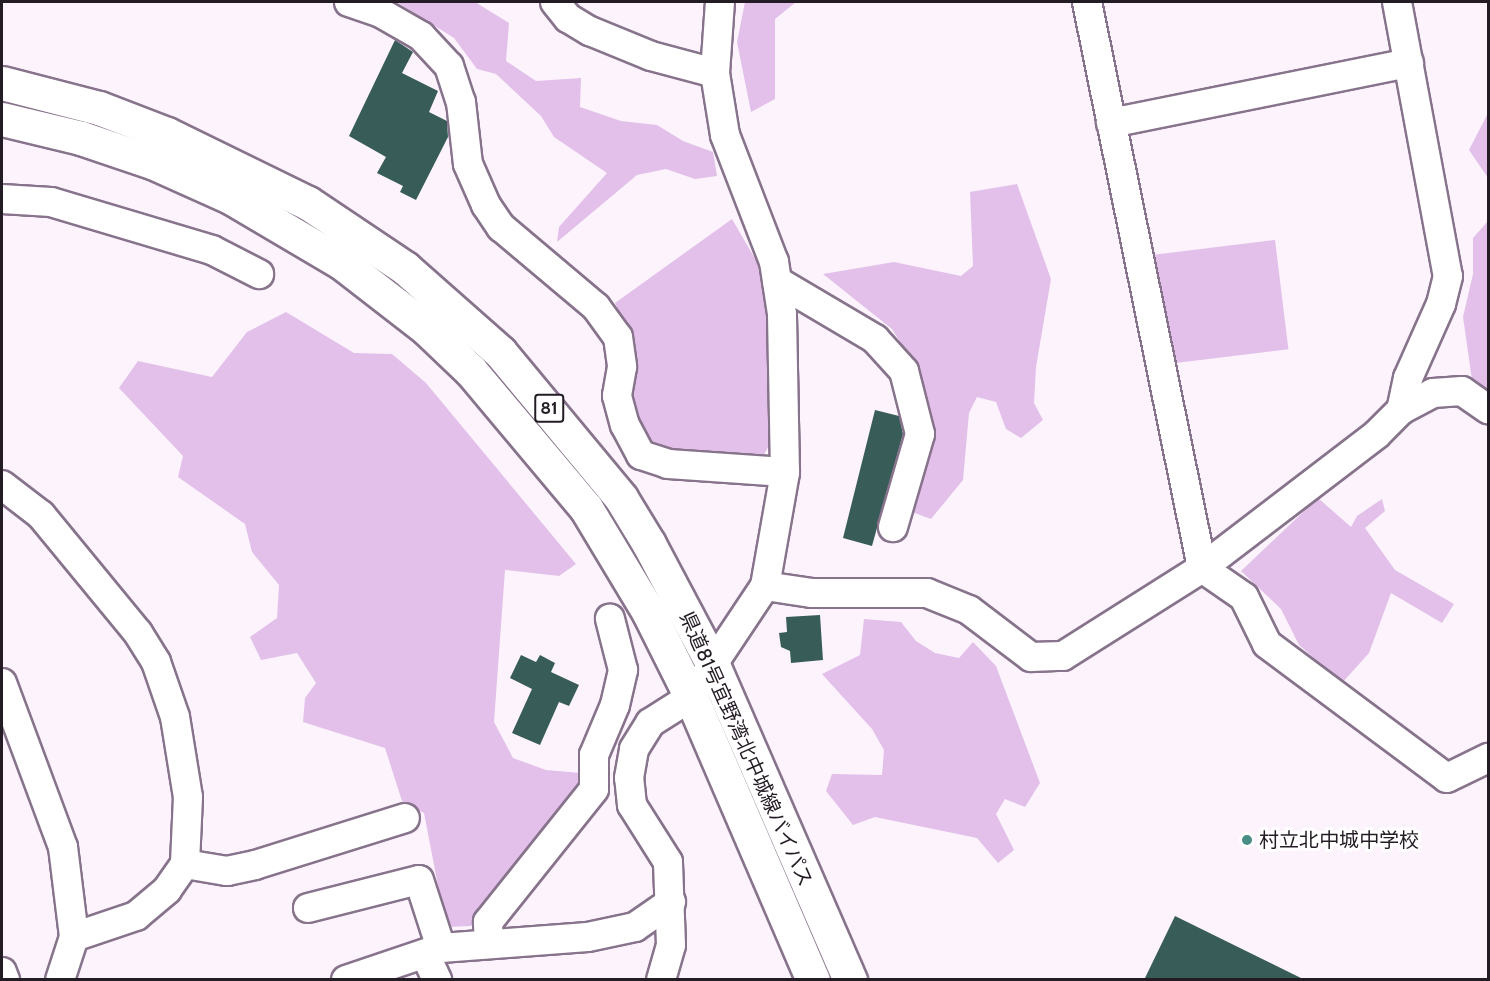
<!DOCTYPE html>
<meta charset="utf-8">
<style>
body{margin:0}
#map{position:relative;width:1490px;height:981px;overflow:hidden;background:#fcf3fd;font-family:Cabin,"Noto Sans JP",sans-serif}
div>[style]{position:absolute}
.green>*{inset:0;background:#e3c0e9;transform-origin:0 0}
.building>*{inset:0;background:#385c58}
.roads{filter:drop-shadow(2px 0 #87738b) drop-shadow(-2px 0 #87738b) drop-shadow(0 2px #87738b) drop-shadow(0 -2px #87738b)}
.minor>*{height:28px;margin:-14px;padding:0 14px;transform-origin:14px;border-radius:14px;background:#fff}
.major>*{height:33px;margin:-16.5px;padding:0 16.5px;transform-origin:16.5px;border-radius:16.5px;background:#fff}
.dots>*{width:16px;height:16px;translate:-50% -50%;box-sizing:border-box;border:3px solid #fff;border-radius:50%}
span{translate:-50% -50%;white-space:nowrap;text-align:center;line-height:1.15;-webkit-text-stroke:6px #fff;paint-order:stroke}
.shield-label span{padding:2px 4px;background:#fff;border:2px solid;border-radius:4px;-webkit-text-stroke-width:0}
.shield-label{font-size:18px;color:#241c25;font-weight:700}
.street-label{font-size:20px;color:#241c25}
.poi-label{font-size:20px;color:#241c25}
.left{translate:0 -50%;text-align:left}
.frame{position:absolute;inset:0;border:3px solid #241c25;pointer-events:none}
</style>
<div id="map">
<div class="green">
<i style="clip-path:polygon(397px 2px,475px 2px,509px 23px,506px 61px,536px 81px,581px 78px,580px 107px,621px 121px,657px 125px,683px 141px,713px 152px,717px 176px,695px 179px,666px 169px,637px 175px,557px 242px,559px 227px,607px 173px,554px 137px,541px 116px,496px 74px,477px 69px,454px 38px)"></i>
<i style="clip-path:polygon(745px 2px,796px 2px,775px 19px,775px 99px,751px 112px,737px 42px)"></i>
<i style="clip-path:polygon(1488px 113px,1488px 178px,1469px 150px)"></i>
<i style="clip-path:polygon(1017px 184px,1051px 279px,1036px 367px,1034px 403px,1043px 420px,1021px 438px,1006px 429px,996px 402px,977px 397px,969px 413px,963px 480px,931px 519px,912px 512px,933px 419px,921px 375px,892px 329px,823px 274px,894px 262px,961px 276px,973px 266px,970px 192px)"></i>
<i style="clip-path:polygon(732px 219px,757px 262px,768px 312px,771px 442px,762px 458px,670px 457px,644px 446px,628px 393px,636px 351px,615px 303px)"></i>
<i style="clip-path:polygon(1488px 221px,1488px 391px,1472px 380px,1463px 317px,1473px 274px,1473px 238px)"></i>
<i style="left:1275px;top:240px;width:110px;height:124px;rotate:83deg"></i>
<i style="clip-path:polygon(286px 312px,354px 353px,392px 354px,426px 383px,576px 564px,559px 576px,505px 570px,494px 722px,513px 758px,546px 770px,580px 773px,578px 792px,471px 926px,446px 927px,424px 813px,402px 801px,385px 748px,303px 722px,305px 698px,316px 683px,297px 653px,261px 660px,250px 637px,277px 618px,279px 585px,252px 552px,245px 524px,178px 477px,183px 456px,119px 388px,138px 361px,212px 377px,247px 332px)"></i>
<i style="clip-path:polygon(1318px 498px,1351px 527px,1357px 516px,1382px 499px,1385px 511px,1365px 528px,1395px 570px,1454px 604px,1442px 623px,1391px 593px,1369px 653px,1342px 683px,1299px 645px,1281px 609px,1241px 571px)"></i>
<i style="clip-path:polygon(864px 619px,901px 622px,916px 641px,935px 653px,959px 658px,973px 642px,996px 666px,1040px 783px,1025px 807px,1005px 799px,996px 814px,1014px 850px,998px 863px,977px 838px,875px 817px,853px 825px,826px 791px,832px 774px,882px 775px,884px 750px,872px 729px,822px 674px,860px 655px)"></i>
</div>
<div class="building">
<i style="clip-path:polygon(395px 40px,413px 52px,402px 73px,438px 91px,429px 112px,447px 121px,448px 137px,416px 200px,400px 192px,403px 186px,377px 173px,386px 157px,349px 136px)"></i>
<i style="clip-path:polygon(875px 410px,899px 416px,903px 434px,872px 546px,843px 538px)"></i>
<i style="clip-path:polygon(820px 615px,823px 660px,791px 663px,790px 651px,781px 647px,779px 633px,787px 632px,786px 617px)"></i>
<i style="clip-path:polygon(521px 655px,536px 662px,540px 655px,555px 663px,551px 672px,579px 685px,569px 706px,559px 702px,540px 745px,512px 733px,532px 689px,510px 678px)"></i>
<i style="clip-path:polygon(1175px 916px,1305px 980px,1144px 980px)"></i>
</div>
<div class="roads">
<div class="minor">
<i style="left:349px;top:2px;width:34px;rotate:19deg"></i>
<i style="left:381px;top:13px;width:46px;rotate:29.9deg"></i>
<i style="left:421px;top:36px;width:41px;rotate:47deg"></i>
<i style="left:449px;top:66px;width:38px;rotate:72deg"></i>
<i style="left:461px;top:102px;width:62px;rotate:83.6deg"></i>
<i style="left:468px;top:164px;width:45px;rotate:66.3deg"></i>
<i style="left:486px;top:205px;width:27px;rotate:56deg"></i>
<i style="left:501px;top:227px;width:124px;rotate:40.1deg"></i>
<i style="left:596px;top:307px;width:37px;rotate:54deg"></i>
<i style="left:618px;top:337px;width:30px;rotate:82deg"></i>
<i style="left:622px;top:367px;width:29px;rotate:100deg"></i>
<i style="left:617px;top:396px;width:30px;rotate:75deg"></i>
<i style="left:625px;top:425px;width:34px;rotate:62deg"></i>
<i style="left:641px;top:455px;width:28px;rotate:18deg"></i>
<i style="left:668px;top:464px;width:117px;rotate:3.9deg"></i>
<i style="left:555px;top:2px;width:21px;rotate:51deg"></i>
<i style="left:568px;top:18px;width:26px;rotate:31deg"></i>
<i style="left:590px;top:31px;width:66px;rotate:22.3deg"></i>
<i style="left:651px;top:56px;width:66px;rotate:14.9deg"></i>
<i style="left:1087px;top:2px;width:578px;rotate:78.51deg"></i>
<i style="left:1202px;top:568px;width:51px;rotate:34.6deg"></i>
<i style="left:1244px;top:597px;width:52px;rotate:63.9deg"></i>
<i style="left:1267px;top:644px;width:224px;rotate:36.7deg"></i>
<i style="left:1447px;top:778px;width:46px;rotate:-26deg"></i>
<i style="left:1397px;top:2px;width:279px;rotate:79.5deg"></i>
<i style="left:1448px;top:276px;width:29px;rotate:104deg"></i>
<i style="left:1441px;top:304px;width:81px;rotate:114deg"></i>
<i style="left:1408px;top:378px;width:33px;rotate:102deg"></i>
<i style="left:1111px;top:123px;width:304px;rotate:-11.4deg"></i>
<i style="left:2px;top:199px;width:49px;rotate:3.5deg"></i>
<i style="left:51px;top:202px;width:168px;rotate:16.6deg"></i>
<i style="left:212px;top:250px;width:53px;rotate:27.1deg"></i>
<i style="left:777px;top:281px;width:114px;rotate:30.6deg"></i>
<i style="left:875px;top:339px;width:43px;rotate:47.8deg"></i>
<i style="left:904px;top:371px;width:65px;rotate:75.7deg"></i>
<i style="left:920px;top:434px;width:97px;rotate:106.2deg"></i>
<i style="left:2px;top:485px;width:49px;rotate:37.6deg"></i>
<i style="left:41px;top:515px;width:153px;rotate:50.6deg"></i>
<i style="left:138px;top:633px;width:34px;rotate:58deg"></i>
<i style="left:156px;top:662px;width:58px;rotate:70.9deg"></i>
<i style="left:175px;top:717px;width:81px;rotate:80.8deg"></i>
<i style="left:188px;top:797px;width:67px;rotate:92.6deg"></i>
<i style="left:185px;top:864px;width:32px;rotate:125deg"></i>
<i style="left:167px;top:890px;width:40px;rotate:140deg"></i>
<i style="left:136px;top:916px;width:65px;rotate:161.3deg"></i>
<i style="left:765px;top:586px;width:48px;rotate:8.5deg"></i>
<i style="left:812px;top:593px;width:115px"></i>
<i style="left:927px;top:593px;width:45px;rotate:22deg"></i>
<i style="left:969px;top:610px;width:78px;rotate:37.2deg"></i>
<i style="left:1031px;top:657px;width:32px;rotate:-2deg"></i>
<i style="left:1063px;top:656px;width:165px;rotate:-32.3deg"></i>
<i style="left:1202px;top:568px;width:220px;rotate:-37.4deg"></i>
<i style="left:1377px;top:434px;width:34px;rotate:-45deg"></i>
<i style="left:1401px;top:410px;width:36px;rotate:-28deg"></i>
<i style="left:1433px;top:393px;width:29px;rotate:-4deg"></i>
<i style="left:1462px;top:391px;width:32px;rotate:35deg"></i>
<i style="left:2px;top:683px;width:175px;rotate:69.6deg"></i>
<i style="left:63px;top:847px;width:91px;rotate:83deg"></i>
<i style="left:74px;top:937px;width:45px;rotate:108deg"></i>
<i style="left:185px;top:864px;width:43px;rotate:9.5deg"></i>
<i style="left:227px;top:871px;width:29px;rotate:-12deg"></i>
<i style="left:255px;top:865px;width:157px;rotate:-17.4deg"></i>
<i style="left:308px;top:908px;width:114px;rotate:-14.2deg"></i>
<i style="left:419px;top:880px;width:71px;rotate:72.1deg"></i>
<i style="left:489px;top:944px;width:22px;rotate:-93deg"></i>
<i style="left:488px;top:922px;width:170px;rotate:-51.4deg"></i>
<i style="left:594px;top:789px;width:34px;rotate:-90deg"></i>
<i style="left:594px;top:755px;width:54px;rotate:-67.2deg"></i>
<i style="left:615px;top:705px;width:36px;rotate:-77deg"></i>
<i style="left:623px;top:670px;width:53px;rotate:-104.3deg"></i>
<i style="left:425px;top:954px;width:29px;rotate:65deg"></i>
<i style="left:2px;top:972px;width:9px;rotate:69deg"></i>
<i style="left:346px;top:980px;width:100px;rotate:-18.6deg"></i>
<i style="left:441px;top:948px;width:147px;rotate:-4.3deg"></i>
<i style="left:588px;top:937px;width:48px;rotate:-12deg"></i>
<i style="left:635px;top:927px;width:44px;rotate:-34.8deg"></i>
<i style="left:661px;top:980px;width:36px;rotate:-74deg"></i>
<i style="left:671px;top:945px;width:83px;rotate:-92.1deg"></i>
<i style="left:668px;top:862px;width:67px;rotate:-122.3deg"></i>
<i style="left:632px;top:805px;width:27px;rotate:-96deg"></i>
<i style="left:629px;top:778px;width:29px;rotate:-80deg"></i>
<i style="left:634px;top:749px;width:31px;rotate:-58deg"></i>
<i style="left:650px;top:723px;width:49px;rotate:-32.4deg"></i>
<i style="left:691px;top:697px;width:133px;rotate:-56.3deg"></i>
<i style="left:765px;top:586px;width:116px;rotate:-80deg"></i>
<i style="left:785px;top:472px;width:158px;rotate:-91.1deg"></i>
<i style="left:782px;top:314px;width:53px;rotate:-98.7deg"></i>
<i style="left:774px;top:262px;width:136px;rotate:-111.1deg"></i>
<i style="left:725px;top:135px;width:63px;rotate:-99.2deg"></i>
<i style="left:715px;top:73px;width:71px;rotate:-86deg"></i>
</div>
<div class="major">
<i style="left:2px;top:83px;width:100px;rotate:14.5deg"></i>
<i style="left:99px;top:108px;width:73px;rotate:20.9deg"></i>
<i style="left:167px;top:134px;width:157px;rotate:26.1deg"></i>
<i style="left:308px;top:203px;width:117px;rotate:33.8deg"></i>
<i style="left:405px;top:268px;width:127px;rotate:41.5deg"></i>
<i style="left:500px;top:352px;width:190px;rotate:50.3deg"></i>
<i style="left:621px;top:498px;width:54px;rotate:58.7deg"></i>
<i style="left:649px;top:544px;width:137px;rotate:62.1deg"></i>
<i style="left:713px;top:665px;width:344px;rotate:66.5deg"></i>
<i style="left:2px;top:119px;width:81px;rotate:13.5deg"></i>
<i style="left:81px;top:138px;width:75px;rotate:18.7deg"></i>
<i style="left:152px;top:162px;width:88px;rotate:24.2deg"></i>
<i style="left:232px;top:198px;width:128px;rotate:30.6deg"></i>
<i style="left:342px;top:263px;width:106px;rotate:37.7deg"></i>
<i style="left:426px;top:328px;width:62px;rotate:43.7deg"></i>
<i style="left:471px;top:371px;width:179px;rotate:50deg"></i>
<i style="left:586px;top:508px;width:122px;rotate:59deg"></i>
<i style="left:649px;top:613px;width:94px;rotate:63.4deg"></i>
<i style="left:691px;top:697px;width:308px;rotate:66.7deg"></i>
</div>
</div>
<div class="dots">
<i style="left:1247px;top:840px;background:#488e86"></i>
</div>
<div class="shield-label">
<span style="left:549px;top:408px">81</span>
</div>
<div class="street-label">
<span style="left:746px;top:749px;rotate:66deg">県道81号宜野湾北中城線バイパス</span>
</div>
<div class="poi-label">
<span class="left" style="left:1259px;top:840px">村立北中城中学校</span>
</div>
<div class="frame"></div>
</div>
